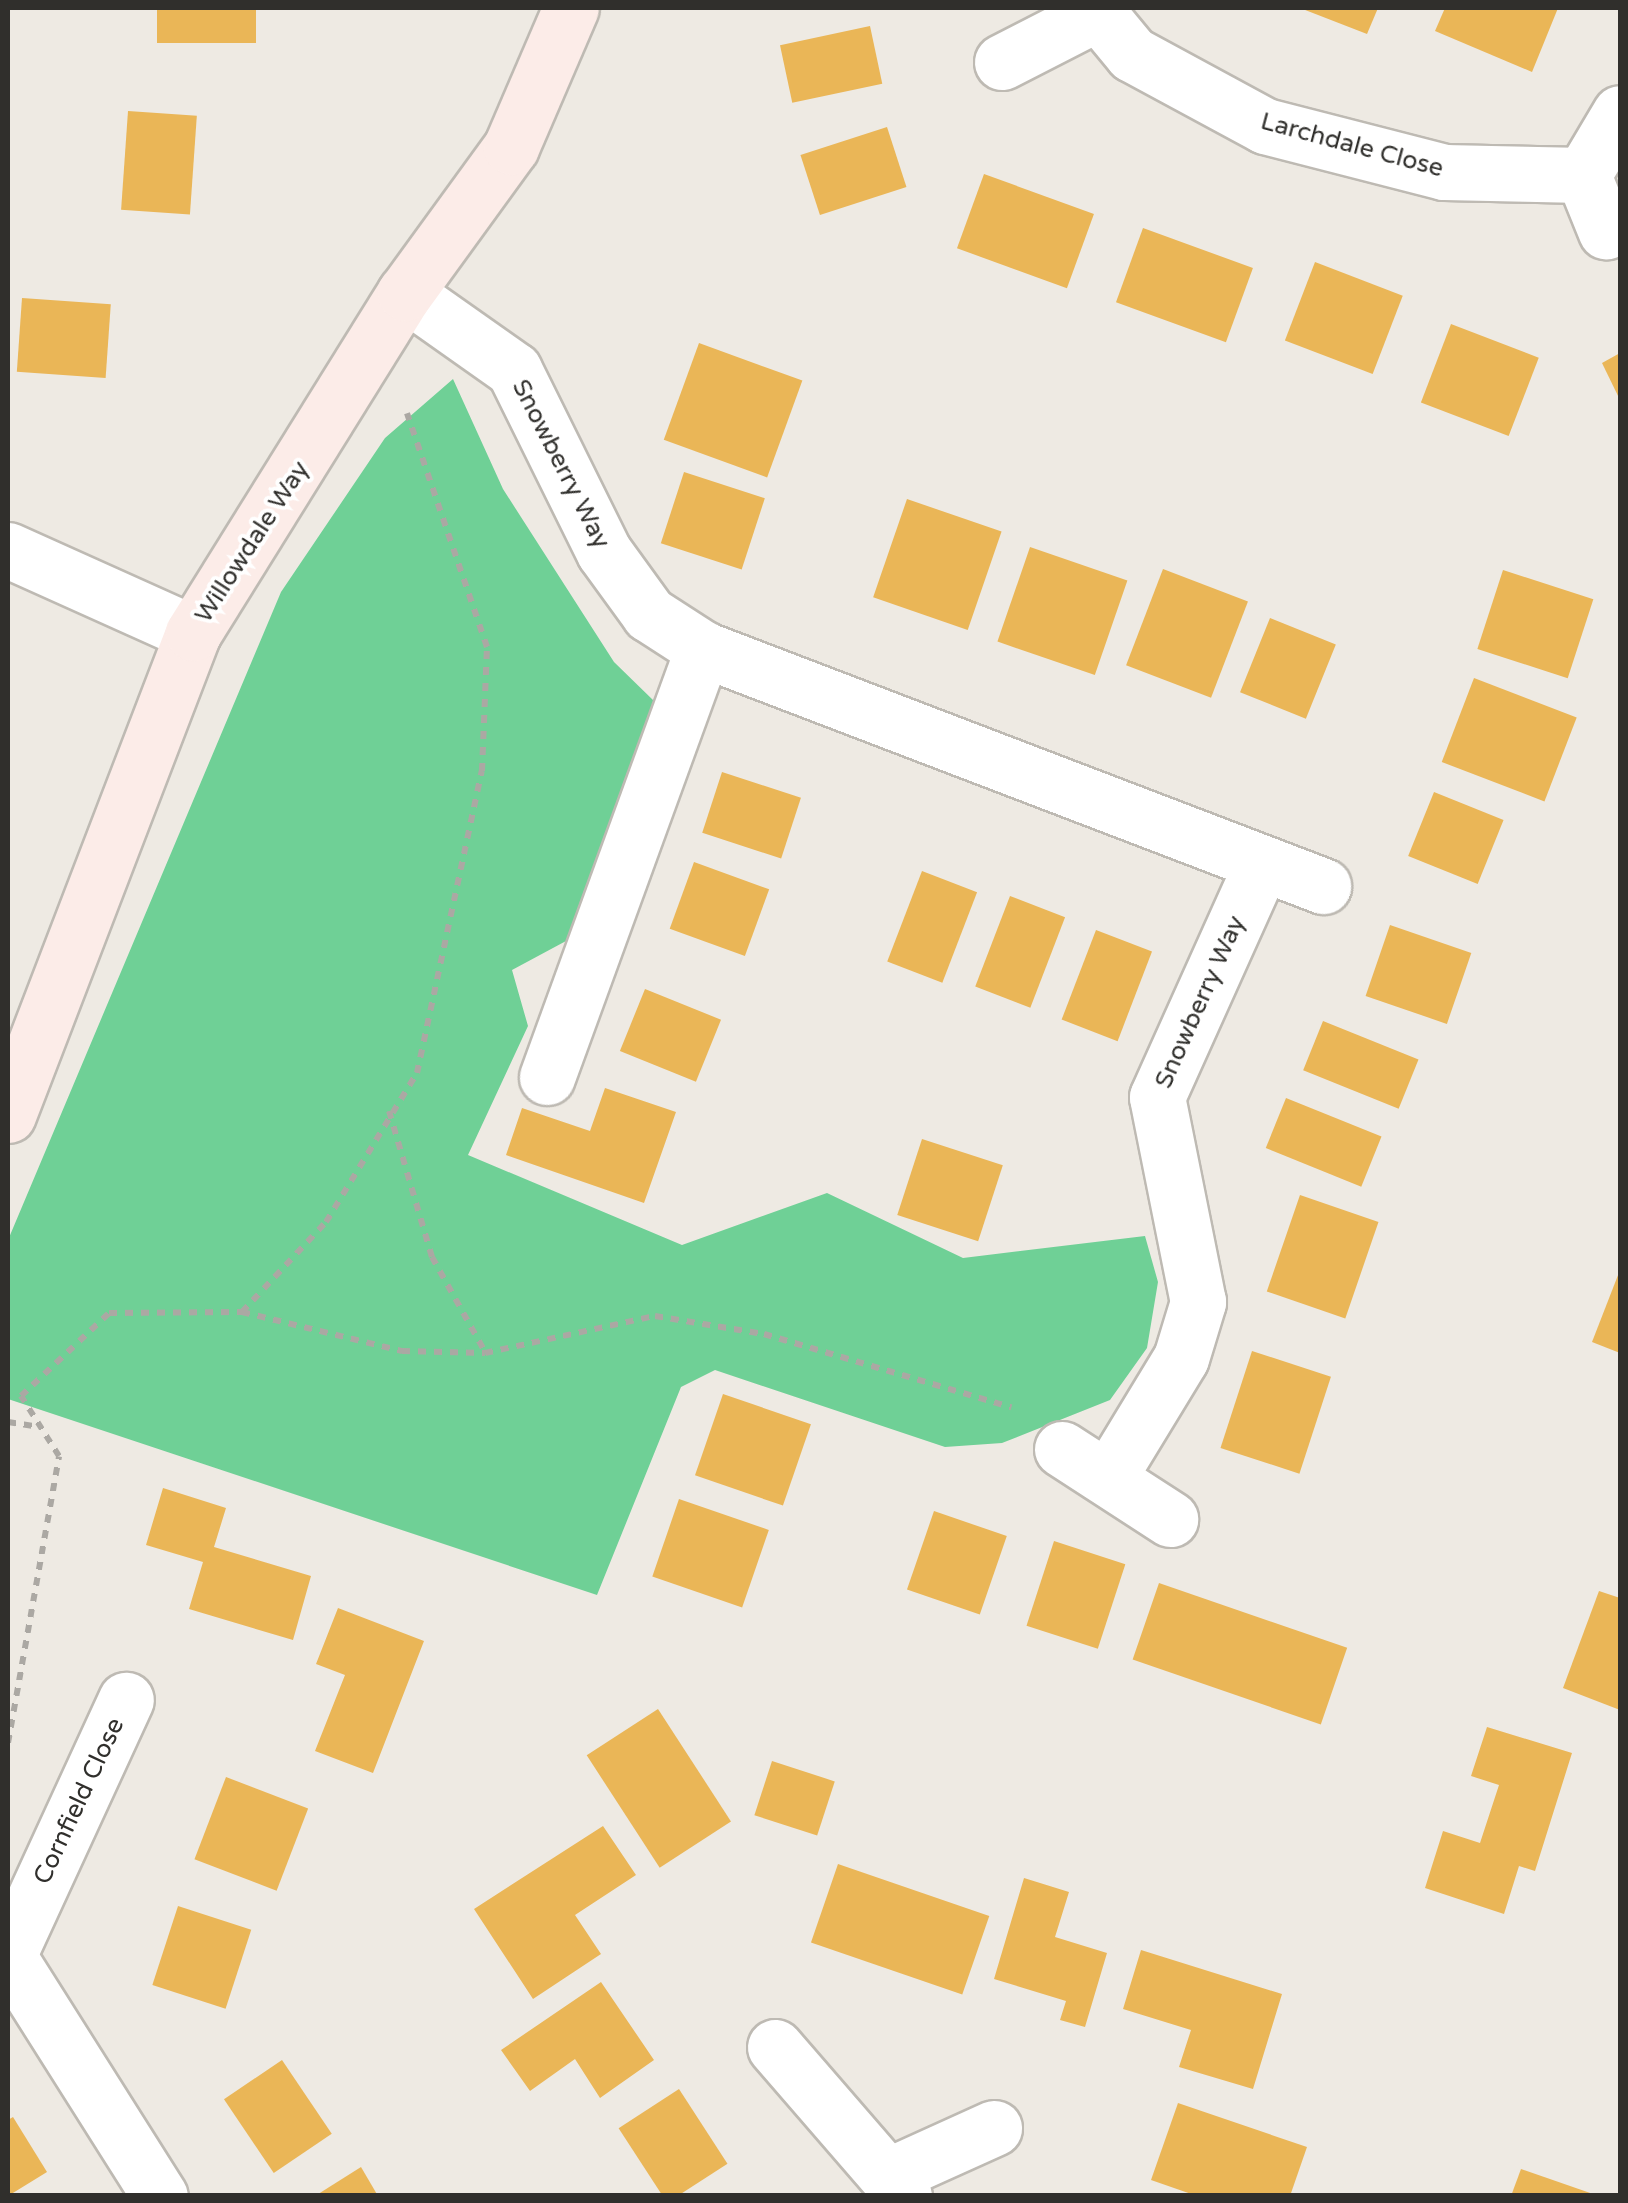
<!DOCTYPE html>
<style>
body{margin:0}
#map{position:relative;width:1628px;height:2203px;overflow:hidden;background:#eeeae3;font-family:"Varela Round",sans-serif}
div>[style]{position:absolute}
.green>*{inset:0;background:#6fd096}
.building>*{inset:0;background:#eab657;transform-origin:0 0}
.path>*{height:6px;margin-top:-3px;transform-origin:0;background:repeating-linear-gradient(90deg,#aba8a3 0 8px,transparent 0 16px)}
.roads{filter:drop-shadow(2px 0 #bebab3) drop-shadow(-2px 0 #bebab3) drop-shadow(0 2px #bebab3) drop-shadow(0 -2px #bebab3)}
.street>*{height:55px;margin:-27.5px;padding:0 27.5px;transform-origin:27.5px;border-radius:27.5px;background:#fff}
.secondary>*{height:55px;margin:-27.5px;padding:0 27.5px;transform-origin:27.5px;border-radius:27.5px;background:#fcece8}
span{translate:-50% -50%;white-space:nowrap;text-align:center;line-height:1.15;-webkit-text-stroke:8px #fff;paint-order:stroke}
.street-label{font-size:25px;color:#302f2c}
.frame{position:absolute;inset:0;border:10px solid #302f2c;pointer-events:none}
</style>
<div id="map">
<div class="green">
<i style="clip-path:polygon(453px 379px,503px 489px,614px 662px,654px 701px,566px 941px,512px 970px,528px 1026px,468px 1155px,682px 1245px,827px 1193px,963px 1258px,1145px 1236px,1158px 1282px,1147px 1348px,1110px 1400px,1002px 1443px,945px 1447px,715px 1370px,681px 1387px,597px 1595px,8px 1399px,8px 1240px,281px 592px,385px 438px)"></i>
</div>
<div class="building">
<i style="left:157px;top:8px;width:99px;height:35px"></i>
<i style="clip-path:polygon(1300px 8px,1378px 8px,1367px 34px)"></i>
<i style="clip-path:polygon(1445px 8px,1558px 8px,1532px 72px,1435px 31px)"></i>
<i style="left:870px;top:26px;width:59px;height:92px;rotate:78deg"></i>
<i style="left:128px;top:111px;width:69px;height:99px;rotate:4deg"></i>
<i style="left:887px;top:127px;width:63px;height:91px;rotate:72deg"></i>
<i style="left:984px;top:174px;width:117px;height:79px;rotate:20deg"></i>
<i style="left:1143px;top:228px;width:117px;height:79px;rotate:20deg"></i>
<i style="left:1315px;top:262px;width:94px;height:84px;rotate:21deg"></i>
<i style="left:22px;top:298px;width:89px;height:74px;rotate:4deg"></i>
<i style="left:1451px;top:324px;width:94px;height:84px;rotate:21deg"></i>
<i style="left:699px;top:343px;width:110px;height:103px;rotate:20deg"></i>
<i style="clip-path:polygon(1620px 353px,1620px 400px,1602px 363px)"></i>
<i style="left:684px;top:472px;width:85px;height:75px;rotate:18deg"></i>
<i style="left:907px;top:499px;width:100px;height:104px;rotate:19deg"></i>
<i style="left:1030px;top:547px;width:103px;height:100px;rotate:19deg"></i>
<i style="left:1163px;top:569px;width:91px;height:103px;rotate:21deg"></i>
<i style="left:1503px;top:570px;width:95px;height:83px;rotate:18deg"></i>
<i style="left:1270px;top:618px;width:71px;height:80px;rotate:22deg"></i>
<i style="left:1474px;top:678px;width:110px;height:90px;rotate:21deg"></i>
<i style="left:722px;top:772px;width:83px;height:64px;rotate:18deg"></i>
<i style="left:1434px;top:792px;width:75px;height:69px;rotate:22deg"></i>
<i style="left:694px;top:862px;width:80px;height:71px;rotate:20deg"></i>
<i style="left:922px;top:871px;width:59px;height:97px;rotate:21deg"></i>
<i style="left:1010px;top:896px;width:59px;height:97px;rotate:21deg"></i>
<i style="left:1390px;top:925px;width:86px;height:75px;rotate:19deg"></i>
<i style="left:1096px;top:930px;width:60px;height:96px;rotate:21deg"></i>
<i style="left:645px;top:989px;width:82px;height:67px;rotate:22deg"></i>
<i style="left:1323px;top:1021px;width:103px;height:53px;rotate:22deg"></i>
<i style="clip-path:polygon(605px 1088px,676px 1112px,644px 1203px,506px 1155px,522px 1108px,590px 1131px)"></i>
<i style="left:1286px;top:1098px;width:103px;height:54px;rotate:22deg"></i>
<i style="left:922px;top:1139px;width:85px;height:80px;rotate:18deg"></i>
<i style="left:1300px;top:1195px;width:83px;height:102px;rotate:19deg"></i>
<i style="clip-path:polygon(1620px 1270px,1620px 1353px,1592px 1342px)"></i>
<i style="left:1252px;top:1351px;width:83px;height:102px;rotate:18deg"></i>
<i style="left:723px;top:1394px;width:93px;height:86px;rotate:19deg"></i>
<i style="clip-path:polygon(163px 1488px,226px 1508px,214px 1547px,311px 1576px,293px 1640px,189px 1609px,203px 1562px,146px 1545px)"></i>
<i style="left:679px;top:1499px;width:95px;height:82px;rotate:19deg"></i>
<i style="left:934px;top:1511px;width:77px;height:83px;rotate:19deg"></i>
<i style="left:1054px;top:1541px;width:75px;height:89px;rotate:18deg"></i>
<i style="left:1159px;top:1583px;width:199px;height:81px;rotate:19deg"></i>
<i style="clip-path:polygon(1599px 1591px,1620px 1598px,1620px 1710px,1563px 1688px)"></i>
<i style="clip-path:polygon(338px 1608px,424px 1641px,373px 1773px,315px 1751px,345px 1675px,316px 1664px)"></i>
<i style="left:658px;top:1709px;width:134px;height:85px;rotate:57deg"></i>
<i style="clip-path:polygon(1487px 1727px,1572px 1753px,1535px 1871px,1519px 1866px,1504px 1914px,1425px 1888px,1443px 1831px,1480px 1843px,1499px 1785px,1471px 1776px)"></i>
<i style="left:772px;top:1761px;width:66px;height:57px;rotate:18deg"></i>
<i style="left:226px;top:1777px;width:88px;height:88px;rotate:21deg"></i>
<i style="clip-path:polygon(603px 1826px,636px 1875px,575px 1915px,601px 1954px,533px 1999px,474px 1909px)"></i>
<i style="left:838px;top:1864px;width:160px;height:83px;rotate:19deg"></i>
<i style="clip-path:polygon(1024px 1878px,1069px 1892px,1055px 1937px,1107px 1953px,1085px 2027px,1060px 2020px,1066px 2001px,994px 1979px)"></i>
<i style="left:178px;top:1906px;width:77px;height:83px;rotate:18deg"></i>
<i style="clip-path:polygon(1141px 1950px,1282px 1994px,1253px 2089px,1179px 2067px,1191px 2030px,1123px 2009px)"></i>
<i style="clip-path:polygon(601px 1982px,654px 2060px,600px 2098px,575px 2059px,530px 2091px,501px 2050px)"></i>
<i style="left:282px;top:2060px;width:89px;height:70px;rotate:56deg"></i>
<i style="left:679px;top:2089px;width:89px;height:72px;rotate:57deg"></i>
<i style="clip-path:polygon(1178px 2103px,1307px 2147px,1290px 2196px,1197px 2196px,1151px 2180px)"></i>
<i style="clip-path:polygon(13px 2117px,47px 2172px,8px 2196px,8px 2120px)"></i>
<i style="clip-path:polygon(361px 2167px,378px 2196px,315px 2196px)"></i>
<i style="clip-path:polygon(1521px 2169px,1596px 2195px,1596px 2196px,1511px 2196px)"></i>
</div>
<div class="path">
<i style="left:389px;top:1111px;width:152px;rotate:73.6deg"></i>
<i style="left:432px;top:1257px;width:109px;rotate:60.8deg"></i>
<i style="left:242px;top:1312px;width:123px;rotate:-47deg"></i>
<i style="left:326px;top:1222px;width:175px;rotate:-58.6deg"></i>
<i style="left:417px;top:1073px;width:309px;rotate:-77.9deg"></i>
<i style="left:482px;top:771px;width:124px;rotate:-87.7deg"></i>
<i style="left:487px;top:647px;width:247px;rotate:-108.9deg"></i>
<i style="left:8px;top:1422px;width:32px;rotate:9deg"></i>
<i style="left:8px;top:1743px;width:291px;rotate:-79.9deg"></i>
<i style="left:59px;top:1456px;width:71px;rotate:-122.3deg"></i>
<i style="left:21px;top:1396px;width:121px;rotate:-43.3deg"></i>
<i style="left:109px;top:1313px;width:133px;rotate:-0.4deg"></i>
<i style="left:242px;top:1312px;width:165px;rotate:13.7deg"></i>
<i style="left:402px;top:1351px;width:83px;rotate:1.4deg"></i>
<i style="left:485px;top:1353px;width:174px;rotate:-12.3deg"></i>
<i style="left:655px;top:1316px;width:110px;rotate:9.4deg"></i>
<i style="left:764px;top:1334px;width:258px;rotate:16.5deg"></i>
</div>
<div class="roads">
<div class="street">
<i style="left:1094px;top:8px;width:60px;rotate:50.4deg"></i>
<i style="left:1132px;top:54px;width:151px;rotate:28.4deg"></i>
<i style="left:1265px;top:126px;width:185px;rotate:14.4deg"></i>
<i style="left:1444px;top:172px;width:139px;rotate:1.2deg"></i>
<i style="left:1583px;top:175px;width:61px;rotate:68deg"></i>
<i style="left:1002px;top:62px;width:103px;rotate:-27.1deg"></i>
<i style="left:1583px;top:175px;width:72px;rotate:-59.2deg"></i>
<i style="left:405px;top:293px;width:133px;rotate:35.2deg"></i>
<i style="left:514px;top:370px;width:203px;rotate:63.7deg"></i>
<i style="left:604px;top:552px;width:77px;rotate:54deg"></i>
<i style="left:649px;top:614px;width:64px;rotate:32.9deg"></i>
<i style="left:703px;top:649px;width:664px;rotate:20.92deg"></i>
<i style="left:8px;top:550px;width:203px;rotate:24.2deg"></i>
<i style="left:547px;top:1077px;width:456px;rotate:-70deg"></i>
<i style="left:1062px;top:1449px;width:129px;rotate:32.9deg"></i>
<i style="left:1108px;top:1478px;width:140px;rotate:-58.7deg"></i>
<i style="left:1181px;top:1358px;width:59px;rotate:-73.1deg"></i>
<i style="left:1198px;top:1302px;width:209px;rotate:-101.3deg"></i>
<i style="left:1157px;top:1097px;width:256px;rotate:-65.8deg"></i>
<i style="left:8px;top:1956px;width:284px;rotate:57.7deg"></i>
<i style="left:8px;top:1956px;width:282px;rotate:-65.3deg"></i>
<i style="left:775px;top:2047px;width:197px;rotate:49.1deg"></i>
<i style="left:892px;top:2174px;width:112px;rotate:-24.3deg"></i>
</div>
<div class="secondary">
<i style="left:8px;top:1115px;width:516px;rotate:-69deg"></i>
<i style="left:193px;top:633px;width:401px;rotate:-58.1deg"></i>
<i style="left:405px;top:293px;width:180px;rotate:-54deg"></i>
<i style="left:511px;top:147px;width:151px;rotate:-66.7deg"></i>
</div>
</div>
<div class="street-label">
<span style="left:1352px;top:145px;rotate:15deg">Larchdale Close</span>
<span style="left:561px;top:464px;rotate:63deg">Snowberry Way</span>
<span style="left:252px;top:542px;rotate:-57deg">Willowdale Way</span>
<span style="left:1200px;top:1002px;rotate:-66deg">Snowberry Way</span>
<span style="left:79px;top:1801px;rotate:-65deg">Cornfield Close</span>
</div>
<div class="frame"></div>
</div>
